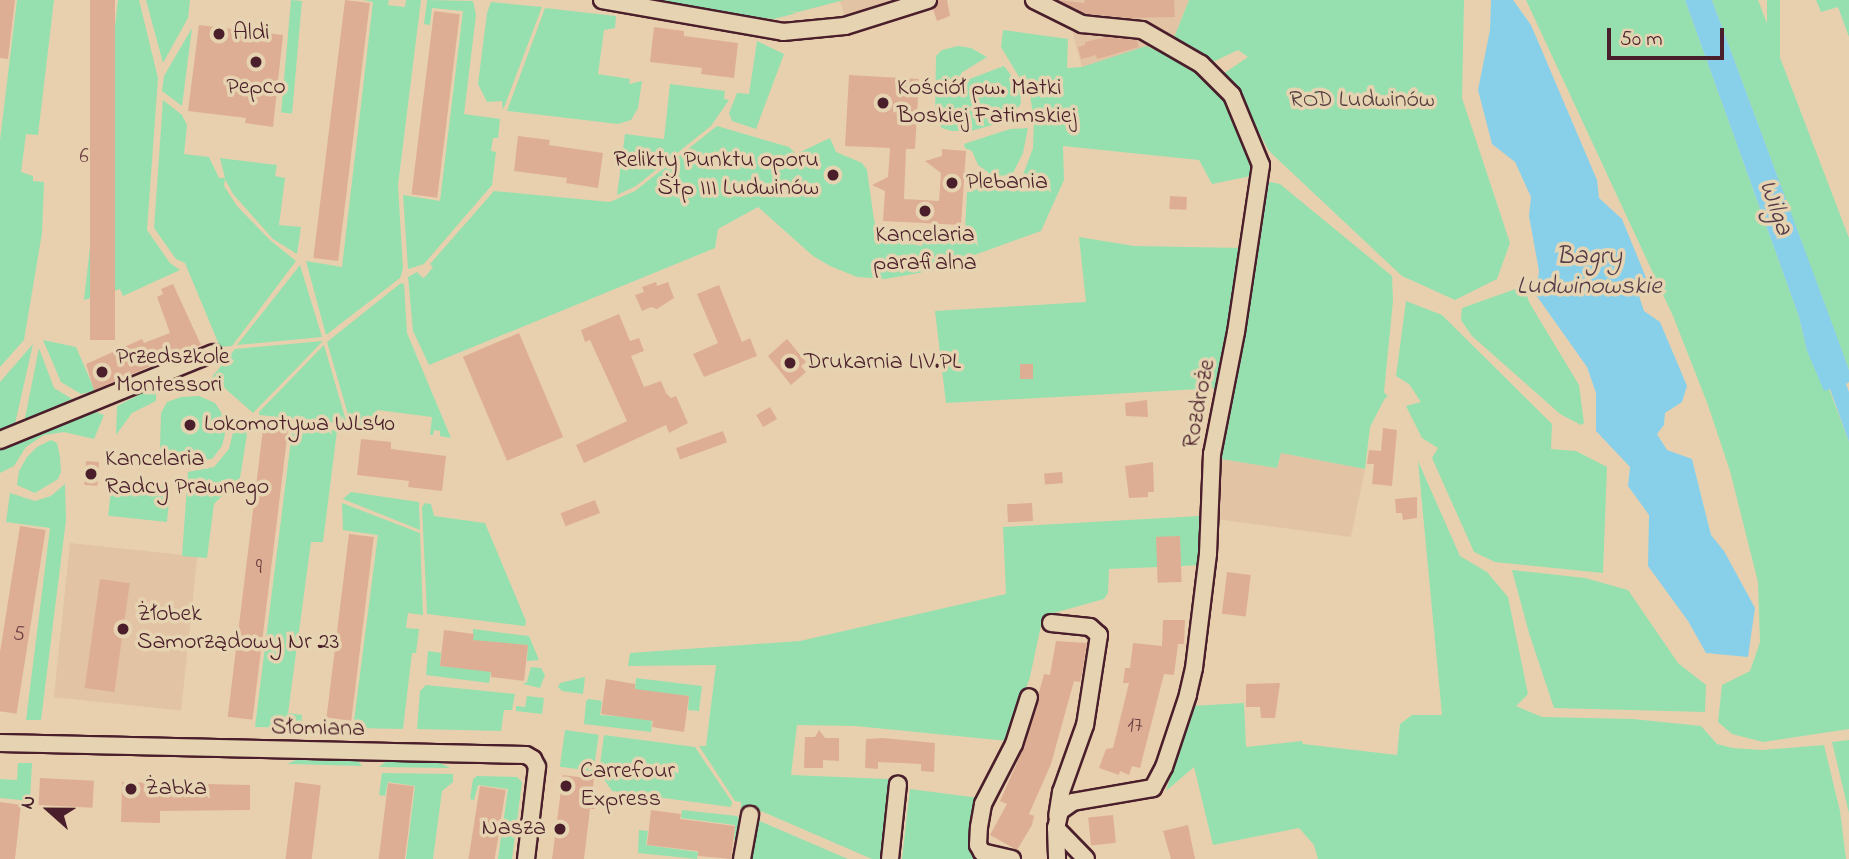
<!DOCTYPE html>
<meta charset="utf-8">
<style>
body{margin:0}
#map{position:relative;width:1849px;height:859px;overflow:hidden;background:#e8d0ae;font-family:"Indie Flower",sans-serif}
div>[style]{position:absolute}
.built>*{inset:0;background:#e2c3a4;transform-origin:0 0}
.green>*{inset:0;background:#96e0af;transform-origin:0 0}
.water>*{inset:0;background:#88d0ea}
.building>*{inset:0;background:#deae94;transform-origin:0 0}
.roads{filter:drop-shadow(2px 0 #4a1f2b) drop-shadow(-2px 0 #4a1f2b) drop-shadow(0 2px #4a1f2b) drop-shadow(0 -2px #4a1f2b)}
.street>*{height:16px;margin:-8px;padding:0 8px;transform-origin:8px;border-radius:8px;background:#e6d3b1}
.dots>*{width:19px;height:19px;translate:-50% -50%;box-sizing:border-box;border:4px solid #e6d3b1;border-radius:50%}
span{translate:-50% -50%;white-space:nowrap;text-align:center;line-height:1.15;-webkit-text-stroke:7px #e6d3b1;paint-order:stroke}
.number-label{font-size:21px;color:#6f4345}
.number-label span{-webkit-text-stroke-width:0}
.poi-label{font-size:24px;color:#4a1f2b}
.left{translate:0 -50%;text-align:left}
.right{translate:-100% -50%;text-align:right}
.park-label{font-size:24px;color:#553c3f}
.street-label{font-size:24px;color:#4a1f2b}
.water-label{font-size:26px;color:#533a48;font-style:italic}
.north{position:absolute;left:14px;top:775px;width:70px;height:70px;-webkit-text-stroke:5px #e6d3b1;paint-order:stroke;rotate:291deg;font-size:19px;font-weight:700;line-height:28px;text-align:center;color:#4a1f2b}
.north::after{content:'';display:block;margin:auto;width:24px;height:32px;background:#4a1f2b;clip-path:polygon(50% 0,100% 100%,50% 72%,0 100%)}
.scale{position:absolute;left:1607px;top:28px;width:117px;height:32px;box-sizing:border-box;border:4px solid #4a1f2b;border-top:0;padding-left:9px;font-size:21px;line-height:24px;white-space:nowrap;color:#4a1f2b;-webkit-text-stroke:5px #e6d3b1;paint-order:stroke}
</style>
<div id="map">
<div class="built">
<i style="clip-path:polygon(686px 0,913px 0,846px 19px,840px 1px,798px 12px)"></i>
<i style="clip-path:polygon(1027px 0,1189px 0,1173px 40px,1082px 67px,1072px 30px)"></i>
<i style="clip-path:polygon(1281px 453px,1365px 469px,1351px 537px,1216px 519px,1221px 459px,1277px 468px)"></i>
<i style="left:70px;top:543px;width:128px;height:155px;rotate:6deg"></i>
</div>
<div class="green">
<i style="clip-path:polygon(17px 0,54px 0,38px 135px,26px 134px,21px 172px,33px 176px,33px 181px,44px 182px,42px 233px,24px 340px,0 367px,0 140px)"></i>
<i style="clip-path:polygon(118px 0,139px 0,158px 78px,147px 230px,170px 263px,180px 270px,123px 296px,120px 289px,84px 300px)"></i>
<i style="clip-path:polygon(146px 0,190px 0,188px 18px,163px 63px)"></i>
<i style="left:291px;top:0;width:11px;height:113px;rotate:5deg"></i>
<i style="clip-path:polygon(363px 0,389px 0,388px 5px,405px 7px,406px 0,421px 0,398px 185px,403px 269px,400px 278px,326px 335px,306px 261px,342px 267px,373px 2px)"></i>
<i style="clip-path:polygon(427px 0,473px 1px,476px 15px,464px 114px,500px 119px,498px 138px,493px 138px,491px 151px,496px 152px,492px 185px,424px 264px,408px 269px,403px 195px,440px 201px,463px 11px,432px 8px,430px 25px,424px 24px)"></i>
<i style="clip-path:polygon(648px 0,844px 0,798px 12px,787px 11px,797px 13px,774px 19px,655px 6px)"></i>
<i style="clip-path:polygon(1189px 0,1464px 0,1462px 98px,1510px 243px,1497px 279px,1455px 300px,1402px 276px,1388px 263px,1269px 151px,1237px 91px,1223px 74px,1248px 57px,1238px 50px,1213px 62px,1173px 40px)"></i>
<i style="clip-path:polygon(1526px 0,1685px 0,1799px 317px,1807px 351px,1824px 390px,1829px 389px,1849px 442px,1849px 729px,1763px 742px,1732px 734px,1718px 722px,1722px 685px,1750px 671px,1760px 642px,1758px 582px,1730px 471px,1708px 405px,1673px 316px)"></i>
<i style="clip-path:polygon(1712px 0,1758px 0,1849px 238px,1849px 370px)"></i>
<i style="left:1767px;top:0;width:13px;height:147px"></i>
<i style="clip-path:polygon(1816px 0,1849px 0,1849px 37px,1838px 7px,1821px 12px)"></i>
<i style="clip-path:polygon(491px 2px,542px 7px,503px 110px,502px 101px,487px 102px,478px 84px,487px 13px)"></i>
<i style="clip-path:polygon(545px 8px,616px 16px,615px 28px,604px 30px,598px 74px,630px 79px,629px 84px,642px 81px,638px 108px,631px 120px,618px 124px,507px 111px)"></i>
<i style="clip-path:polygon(192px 28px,182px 106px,162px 91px,164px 76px)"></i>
<i style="clip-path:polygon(1003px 30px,1068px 39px,1067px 68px,1082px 67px,1146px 46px,1194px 67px,1232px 110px,1248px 149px,1251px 176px,1212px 184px,1199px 160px,1063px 146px,1064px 180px,1041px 231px,930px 271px,885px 279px,857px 277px,830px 266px,813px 256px,758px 207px,718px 229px,715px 248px,429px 365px,413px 331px,408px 277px,417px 272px,423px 278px,426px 276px,433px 267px,430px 264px,494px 191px,610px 202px,635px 191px,717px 126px,789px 147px,796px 154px,830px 138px,836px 152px,862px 163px,867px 170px,874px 220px,877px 232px,885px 239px,922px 246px,924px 229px,965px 231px,967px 192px,992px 185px,1006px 186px,1018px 180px,1024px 172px,1033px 148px,1034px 120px,1030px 95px,1001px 47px)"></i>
<i style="clip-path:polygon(757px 41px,784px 54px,756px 129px,732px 121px,729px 113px,737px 93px,749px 94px)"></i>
<i style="clip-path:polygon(958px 46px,971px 48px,987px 57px,961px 73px,964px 81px,1004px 66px,1020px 87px,1021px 104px,1003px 122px,971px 131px,952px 131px,942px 128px,935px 119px,936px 56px,942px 50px)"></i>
<i style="clip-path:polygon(670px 84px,725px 91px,724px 99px,729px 100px,711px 126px,636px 186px,617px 195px,625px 134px,664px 139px)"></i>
<i style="clip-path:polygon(163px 100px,182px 115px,187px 125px,184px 154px,209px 157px,219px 178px,225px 178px,220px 158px,277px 165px,275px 176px,285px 178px,279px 225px,301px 227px,297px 254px,273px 239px,233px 194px,225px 179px,224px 186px,237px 206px,270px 240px,296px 261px,232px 346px,220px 347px,185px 263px,176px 259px,154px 228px)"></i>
<i style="clip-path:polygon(1028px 128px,1023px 153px,1012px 175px,993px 176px,978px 165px,972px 151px,965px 148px,964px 144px,1010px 129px)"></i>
<i style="clip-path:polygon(1270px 182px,1280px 184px,1392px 276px,1393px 301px,1384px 392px,1388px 397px,1385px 398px,1370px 427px,1365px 469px,1281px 453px,1277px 468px,1221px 459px,1241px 351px,1256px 233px,1264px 192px)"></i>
<i style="clip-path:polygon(1079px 237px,1134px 246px,1243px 248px,1219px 388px,946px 403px,935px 311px,1086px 302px)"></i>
<i style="clip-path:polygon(300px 265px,322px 337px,237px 345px)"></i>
<i style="clip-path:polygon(401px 283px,404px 284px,407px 333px,451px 438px,440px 436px,440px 431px,434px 430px,433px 435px,430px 435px,432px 417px,377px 410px,373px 427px,351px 425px,327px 342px)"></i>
<i style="clip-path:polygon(1524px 286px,1529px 302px,1579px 385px,1584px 423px,1581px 425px,1560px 414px,1472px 336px,1461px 320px,1462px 308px)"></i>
<i style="clip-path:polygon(1406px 301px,1442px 315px,1552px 424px,1551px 449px,1576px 451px,1607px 467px,1603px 573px,1495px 562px,1474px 552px,1432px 458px,1438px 448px,1422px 438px,1406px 406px,1421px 402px,1409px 384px,1396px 376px)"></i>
<i style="clip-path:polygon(43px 340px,76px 347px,95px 391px,81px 394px,61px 382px)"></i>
<i style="clip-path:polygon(323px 341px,253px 413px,212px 377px,235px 349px)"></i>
<i style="clip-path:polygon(33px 344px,15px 424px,0 431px,0 382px)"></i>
<i style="clip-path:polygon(324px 345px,347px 424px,259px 415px,259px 412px)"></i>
<i style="clip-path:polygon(39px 348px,54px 388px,72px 399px,24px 423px)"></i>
<i style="clip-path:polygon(156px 386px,156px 401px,132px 413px,116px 435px,117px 406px)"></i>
<i style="clip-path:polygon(199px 396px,215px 403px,221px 412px,225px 434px,222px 446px,212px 459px,176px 463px,166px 458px,160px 448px,161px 413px,167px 402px,181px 397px)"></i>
<i style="clip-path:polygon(91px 410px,104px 415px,94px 439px,64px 432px,44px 435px,26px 447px,14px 466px,0 473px,0 449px)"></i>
<i style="clip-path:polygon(236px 421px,249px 422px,240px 478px,214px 504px,207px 558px,182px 556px,188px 472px,214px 467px,229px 449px)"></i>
<i style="clip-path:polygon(293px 424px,337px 431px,323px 542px,311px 542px,288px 713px,302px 715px,301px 728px,255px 727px)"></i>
<i style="clip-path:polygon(51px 440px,57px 443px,60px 457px,61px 472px,58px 479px,35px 493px,17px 485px,19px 471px,27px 457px,37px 447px)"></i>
<i style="clip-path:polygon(1418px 461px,1460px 556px,1487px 572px,1508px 597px,1528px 694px,1516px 706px,1542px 717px,1633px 719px,1701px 726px,1717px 744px,1733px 748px,1762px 750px,1824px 745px,1840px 811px,1846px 859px,1318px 859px,1314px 845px,1299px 828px,1213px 845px,1194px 767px,1166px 791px,1191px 706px,1244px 703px,1246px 747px,1302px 741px,1303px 744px,1397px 755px,1400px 724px,1412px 715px,1442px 715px)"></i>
<i style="left:112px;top:480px;width:59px;height:36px;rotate:6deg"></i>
<i style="clip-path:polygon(65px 484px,66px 520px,41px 720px,26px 720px,50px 528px,6px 522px,10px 493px,35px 501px,51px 496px)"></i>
<i style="clip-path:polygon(351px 492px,419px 502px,420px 530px,343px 499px)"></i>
<i style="clip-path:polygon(342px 503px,420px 533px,423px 615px,408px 613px,406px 628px,419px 629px,416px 653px,412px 653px,403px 729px,353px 728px,378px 535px,343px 530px)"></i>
<i style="clip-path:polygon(425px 503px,431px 504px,434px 516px,485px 523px,526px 621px,525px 626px,427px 614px,422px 507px)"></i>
<i style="clip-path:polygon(1200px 516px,1200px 565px,1181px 566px,1156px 537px,1160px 567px,1109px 569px,1108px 593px,1104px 599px,1043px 616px,1030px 677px,1008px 741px,855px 726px,797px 725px,791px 775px,888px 779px,891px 782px,882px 859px,872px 859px,756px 809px,741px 808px,741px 802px,735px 801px,699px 746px,706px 746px,716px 665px,628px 666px,630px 653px,800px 641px,1006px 594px,1003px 527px)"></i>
<i style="clip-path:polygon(1512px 570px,1585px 578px,1628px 590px,1678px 663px,1706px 685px,1705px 712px,1554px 708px,1529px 633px)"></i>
<i style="clip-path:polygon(473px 629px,529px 636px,539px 660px,527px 661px,528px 645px,473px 641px)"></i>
<i style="clip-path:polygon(428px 651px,441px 653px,440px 666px,491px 670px,489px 683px,426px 675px)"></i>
<i style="clip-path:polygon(531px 667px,541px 668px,545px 675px,540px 688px,523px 684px,527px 682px)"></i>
<i style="clip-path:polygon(585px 677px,583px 694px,562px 691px,558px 687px,560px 683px)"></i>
<i style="clip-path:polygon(636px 678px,702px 686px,699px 711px,688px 710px,689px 696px,635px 691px)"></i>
<i style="clip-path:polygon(426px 685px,515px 694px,512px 710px,504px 710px,501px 731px,417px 729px,420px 691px)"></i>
<i style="clip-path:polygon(527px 696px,544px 698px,542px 714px,516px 711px,516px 706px,525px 707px)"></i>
<i style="clip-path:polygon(589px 699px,602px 701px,600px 715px,652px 719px,651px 732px,584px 724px,586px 701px)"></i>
<i style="left:565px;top:730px;width:34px;height:37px;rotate:8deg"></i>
<i style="clip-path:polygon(604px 735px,695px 747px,732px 802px,731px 807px,612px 791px,599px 772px)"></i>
<i style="clip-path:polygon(1849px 740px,1849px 813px,1832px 742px)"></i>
<i style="clip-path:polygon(296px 760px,358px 761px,362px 766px,287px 764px)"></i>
<i style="clip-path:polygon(387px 761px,440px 763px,450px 768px,379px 767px)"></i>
<i style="clip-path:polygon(18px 763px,32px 763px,30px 801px,0 798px,0 779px,17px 780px)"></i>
<i style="clip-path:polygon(382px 773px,453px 774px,453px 782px,442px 791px,433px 859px,406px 859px,415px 786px,388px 782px,385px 796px,379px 795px)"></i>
<i style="clip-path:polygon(477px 776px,517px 777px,522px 782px,512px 859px,498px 859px,508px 789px,478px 785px,474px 800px,470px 799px,473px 779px)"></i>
<i style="clip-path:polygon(910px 789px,979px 798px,973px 859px,902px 859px)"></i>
<i style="clip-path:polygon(682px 810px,737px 816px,744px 824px,742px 841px,734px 840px,735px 825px,681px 818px)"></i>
<i style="clip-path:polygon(755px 819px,848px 859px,749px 859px)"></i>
<i style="clip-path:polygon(639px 830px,648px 831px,646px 845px,698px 852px,697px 859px,638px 853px)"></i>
</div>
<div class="water">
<i style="clip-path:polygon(1491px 0,1513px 0,1531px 25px,1597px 180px,1599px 198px,1622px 219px,1647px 280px,1637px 290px,1644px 311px,1660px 322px,1687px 386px,1682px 402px,1665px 413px,1664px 425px,1657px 434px,1667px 450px,1692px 459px,1711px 535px,1724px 551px,1755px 608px,1748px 657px,1706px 653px,1688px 621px,1648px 566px,1649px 515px,1628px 486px,1630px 467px,1596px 431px,1596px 393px,1587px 367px,1536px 295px,1539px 271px,1529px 216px,1531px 197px,1515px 162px,1492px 144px,1478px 90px,1490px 30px)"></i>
<i style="clip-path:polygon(1685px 0,1712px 0,1836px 334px,1849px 370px,1849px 382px,1846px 384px,1849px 392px,1849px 442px,1830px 389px,1824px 391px,1807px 351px,1799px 317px)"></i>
</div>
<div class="building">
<i style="clip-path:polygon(0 0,15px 0,8px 59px,0 58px)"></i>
<i style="left:90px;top:0;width:25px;height:340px"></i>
<i style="left:345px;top:0;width:25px;height:260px;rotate:7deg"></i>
<i style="clip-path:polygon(938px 0,947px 0,950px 16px,937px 21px,933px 9px)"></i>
<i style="clip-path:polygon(1057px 0,1084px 3px,1085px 0,1174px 0,1175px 17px,1131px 18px,1085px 14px)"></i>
<i style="left:434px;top:11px;width:26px;height:185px;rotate:7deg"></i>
<i style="clip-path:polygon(199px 25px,283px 35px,273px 127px,245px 123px,246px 118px,188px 111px)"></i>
<i style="clip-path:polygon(654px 27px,684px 31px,684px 36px,738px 43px,734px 78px,701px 74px,702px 68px,650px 62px)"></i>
<i style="clip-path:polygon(1107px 37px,1137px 40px,1139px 47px,1097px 59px,1096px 55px,1081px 59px,1078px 47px,1085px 45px,1085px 42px)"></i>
<i style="clip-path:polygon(849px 75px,919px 79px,915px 149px,906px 149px,904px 199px,939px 201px,941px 173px,925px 161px,942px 156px,942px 149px,966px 151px,961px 225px,883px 221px,885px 191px,872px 185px,888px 177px,890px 148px,845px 146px)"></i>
<i style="clip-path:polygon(518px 136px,550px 140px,549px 145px,603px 153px,598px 188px,566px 183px,567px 178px,514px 171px)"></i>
<i style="left:1170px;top:196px;width:17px;height:13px;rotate:3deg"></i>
<i style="clip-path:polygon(656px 282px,657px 286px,668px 282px,674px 298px,657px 309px,651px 307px,642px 311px,635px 295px,644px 292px,642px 287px)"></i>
<i style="clip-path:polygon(173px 284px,201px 345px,94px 390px,86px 364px,142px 339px,144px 343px,170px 333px,157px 297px,163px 294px,161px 289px)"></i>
<i style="clip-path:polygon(719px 285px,742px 342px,750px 338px,757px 356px,704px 377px,693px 354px,718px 343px,697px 294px)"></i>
<i style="clip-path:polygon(619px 314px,630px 341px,639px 338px,644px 351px,631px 356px,644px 387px,661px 381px,666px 393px,671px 398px,676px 396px,688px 423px,669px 433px,666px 425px,584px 463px,576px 445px,627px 421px,590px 340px,585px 342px,581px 330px)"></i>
<i style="left:519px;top:333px;width:113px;height:61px;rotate:67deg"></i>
<i style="clip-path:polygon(787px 339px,806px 362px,801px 366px,806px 372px,791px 385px,768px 356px)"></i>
<i style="left:1020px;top:364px;width:13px;height:15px"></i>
<i style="clip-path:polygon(1147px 400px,1148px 417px,1126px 416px,1125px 403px)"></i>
<i style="left:770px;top:407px;width:14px;height:16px;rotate:60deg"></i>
<i style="left:264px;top:421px;width:25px;height:298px;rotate:7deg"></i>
<i style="clip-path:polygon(1383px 428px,1397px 430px,1392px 486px,1372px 484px,1374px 464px,1367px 464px,1369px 450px,1381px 451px)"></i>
<i style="left:723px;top:431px;width:12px;height:50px;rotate:70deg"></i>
<i style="clip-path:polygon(361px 439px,391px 442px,391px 449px,446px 456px,442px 491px,408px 487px,409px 481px,357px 475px)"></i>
<i style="left:86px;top:461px;width:13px;height:24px;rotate:4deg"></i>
<i style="clip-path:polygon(1153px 462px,1154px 492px,1148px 492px,1148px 497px,1129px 498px,1125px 466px)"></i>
<i style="left:1062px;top:472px;width:11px;height:18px;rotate:85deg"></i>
<i style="clip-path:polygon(1417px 497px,1417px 518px,1403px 520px,1402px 513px,1396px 513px,1395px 499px)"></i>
<i style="left:595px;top:500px;width:14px;height:37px;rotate:69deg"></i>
<i style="left:1032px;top:503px;width:18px;height:25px;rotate:87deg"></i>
<i style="left:20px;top:526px;width:26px;height:186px;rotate:9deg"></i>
<i style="left:349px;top:534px;width:25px;height:185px;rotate:7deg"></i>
<i style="left:1180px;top:536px;width:46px;height:24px;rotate:88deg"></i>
<i style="left:1227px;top:572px;width:24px;height:42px;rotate:7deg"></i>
<i style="left:100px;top:579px;width:30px;height:110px;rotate:8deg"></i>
<i style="clip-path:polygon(1163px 620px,1185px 620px,1184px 644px,1178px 644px,1174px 675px,1164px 674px,1140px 768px,1132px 766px,1129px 775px,1120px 771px,1119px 775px,1099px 768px,1106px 749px,1113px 748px,1129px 683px,1123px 683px,1125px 668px,1130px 668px,1133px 643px,1162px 646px)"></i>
<i style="clip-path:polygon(444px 630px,474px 634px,473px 640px,528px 645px,524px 681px,491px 677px,491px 672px,440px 666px)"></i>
<i style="clip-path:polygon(1056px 641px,1087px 643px,1082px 673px,1080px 682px,1074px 681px,1051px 764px,1029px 814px,1034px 816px,1032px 825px,1017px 850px,990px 835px,1007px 804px,1000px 801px,1024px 747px,1044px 674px,1050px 675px)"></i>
<i style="clip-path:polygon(606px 679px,635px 684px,635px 689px,689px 696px,684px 732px,652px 727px,653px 721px,601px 714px)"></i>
<i style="clip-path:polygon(1280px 683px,1275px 718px,1261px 718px,1260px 707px,1246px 707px,1246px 684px)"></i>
<i style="clip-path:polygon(819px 730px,825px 738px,839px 738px,839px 761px,823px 760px,823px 768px,804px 768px,805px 737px,815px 737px)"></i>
<i style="clip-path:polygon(883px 738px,935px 743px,934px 772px,921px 771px,921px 764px,900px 763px,878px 762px,878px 769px,865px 768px,866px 739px)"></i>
<i style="clip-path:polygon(563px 775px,594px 779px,592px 794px,596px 795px,595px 809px,590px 809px,584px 859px,552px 859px)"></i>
<i style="left:40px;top:778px;width:54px;height:27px;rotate:3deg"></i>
<i style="clip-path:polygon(122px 782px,250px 785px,250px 810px,160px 811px,160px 823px,121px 822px)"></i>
<i style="left:295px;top:782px;width:26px;height:78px;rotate:7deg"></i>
<i style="left:388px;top:783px;width:26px;height:77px;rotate:7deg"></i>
<i style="left:480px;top:786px;width:26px;height:74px;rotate:9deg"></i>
<i style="clip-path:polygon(0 802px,21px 805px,15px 859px,0 859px)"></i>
<i style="clip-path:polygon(651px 810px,681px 814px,680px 819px,735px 826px,731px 859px,698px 856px,698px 851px,647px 845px)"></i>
<i style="left:1113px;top:815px;width:28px;height:25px;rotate:84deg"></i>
<i style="clip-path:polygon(1188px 825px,1195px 859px,1171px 859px,1163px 831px)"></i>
</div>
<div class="roads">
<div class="street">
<i style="left:602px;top:0;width:184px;rotate:10deg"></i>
<i style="left:783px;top:32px;width:62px;rotate:-5.5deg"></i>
<i style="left:845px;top:26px;width:87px;rotate:-17.4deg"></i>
<i style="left:1034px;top:0;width:54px;rotate:26.6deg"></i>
<i style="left:1082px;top:24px;width:60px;rotate:5.7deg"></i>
<i style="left:1142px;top:30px;width:68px;rotate:30deg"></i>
<i style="left:1201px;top:64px;width:44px;rotate:45deg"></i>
<i style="left:1232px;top:95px;width:76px;rotate:67.5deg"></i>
<i style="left:1261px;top:165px;width:169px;rotate:98.5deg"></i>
<i style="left:1236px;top:332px;width:124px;rotate:101.1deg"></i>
<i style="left:1212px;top:454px;width:100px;rotate:92.3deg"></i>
<i style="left:1208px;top:554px;width:115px;rotate:97deg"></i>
<i style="left:1194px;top:668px;width:28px;rotate:103deg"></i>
<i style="left:1188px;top:695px;width:76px;rotate:108.4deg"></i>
<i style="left:1164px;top:767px;width:24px;rotate:118deg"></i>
<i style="left:1153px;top:788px;width:81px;rotate:170.1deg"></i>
<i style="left:1073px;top:802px;width:16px;rotate:145deg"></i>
<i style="left:1060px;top:811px;width:17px;rotate:103deg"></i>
<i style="left:1056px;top:828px;width:43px;rotate:45.9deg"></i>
<i style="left:0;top:440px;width:230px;rotate:-22.2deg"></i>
<i style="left:1051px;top:623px;width:39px;rotate:6deg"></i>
<i style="left:1090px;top:627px;width:12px;rotate:42deg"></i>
<i style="left:1099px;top:635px;width:91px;rotate:98.8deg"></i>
<i style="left:1085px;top:725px;width:71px;rotate:109.7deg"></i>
<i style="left:1061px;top:792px;width:24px;rotate:99deg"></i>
<i style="left:0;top:743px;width:526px;rotate:1.31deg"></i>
<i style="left:526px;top:755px;width:8px;rotate:30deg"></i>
<i style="left:533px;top:759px;width:9px;rotate:63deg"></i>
<i style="left:537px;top:767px;width:93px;rotate:96.8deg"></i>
<i style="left:1056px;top:828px;width:31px;rotate:88deg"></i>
<i style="left:742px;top:859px;width:45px;rotate:-79.7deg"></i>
<i style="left:890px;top:859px;width:75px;rotate:-83.9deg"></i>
<i style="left:1012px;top:859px;width:31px;rotate:-167deg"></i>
<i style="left:982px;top:852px;width:8px;rotate:-120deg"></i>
<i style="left:978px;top:845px;width:18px;rotate:-87deg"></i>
<i style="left:979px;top:827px;width:23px;rotate:-80deg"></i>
<i style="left:983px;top:804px;width:68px;rotate:-62.7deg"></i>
<i style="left:1014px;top:744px;width:49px;rotate:-72.3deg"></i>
</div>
</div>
<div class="dots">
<i style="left:219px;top:34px;background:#4a1f2b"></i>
<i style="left:256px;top:62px;background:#4a1f2b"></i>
<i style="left:883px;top:103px;background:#4a1f2b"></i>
<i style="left:833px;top:175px;background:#4a1f2b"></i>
<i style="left:952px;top:183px;background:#4a1f2b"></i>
<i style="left:925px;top:211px;background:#4a1f2b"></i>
<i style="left:790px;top:363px;background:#4a1f2b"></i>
<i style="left:102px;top:372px;background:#4a1f2b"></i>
<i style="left:190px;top:425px;background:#4a1f2b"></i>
<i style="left:91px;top:474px;background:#4a1f2b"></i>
<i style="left:123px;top:629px;background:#4a1f2b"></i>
<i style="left:566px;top:786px;background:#4a1f2b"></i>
<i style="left:131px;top:789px;background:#4a1f2b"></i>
<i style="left:560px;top:829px;background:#4a1f2b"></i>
</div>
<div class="number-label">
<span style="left:84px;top:157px">6</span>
<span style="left:259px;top:568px">9</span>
<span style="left:19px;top:635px">5</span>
<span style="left:1135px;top:726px">17</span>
</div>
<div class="poi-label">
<span class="left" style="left:233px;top:34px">Aldi</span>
<span style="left:256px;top:88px">Pepco</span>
<span class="left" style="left:897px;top:103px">Kościół pw. Matki<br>Boskiej Fatimskiej</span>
<span class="right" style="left:819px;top:175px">Relikty Punktu oporu<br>Stp III Ludwinów</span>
<span class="left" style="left:966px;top:183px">Plebania</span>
<span style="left:925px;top:250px">Kancelaria<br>parafialna</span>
<span class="left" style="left:116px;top:372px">Przedszkole<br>Montessori</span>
<span class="left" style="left:804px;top:363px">Drukarnia LIV.PL</span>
<span class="left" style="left:204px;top:425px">Lokomotywa WLs40</span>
<span class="left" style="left:105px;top:474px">Kancelaria<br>Radcy Prawnego</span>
<span class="left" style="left:137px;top:629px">Żłobek<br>Samorządowy Nr 23</span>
<span class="left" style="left:580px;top:786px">Carrefour<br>Express</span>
<span class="left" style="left:145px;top:789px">Żabka</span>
<span class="right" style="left:546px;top:829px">Nasza</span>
</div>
<div class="park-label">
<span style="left:1362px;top:101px">ROD Ludwinów</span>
</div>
<div class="street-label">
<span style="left:1200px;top:404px;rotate:-79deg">Rozdroże</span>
<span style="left:318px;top:729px;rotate:1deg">Słomiana</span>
</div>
<div class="water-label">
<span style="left:1774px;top:208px;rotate:70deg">Wilga</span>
<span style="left:1589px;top:273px">Bagry<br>Ludwinowskie</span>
</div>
<div class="north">N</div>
<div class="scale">50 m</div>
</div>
